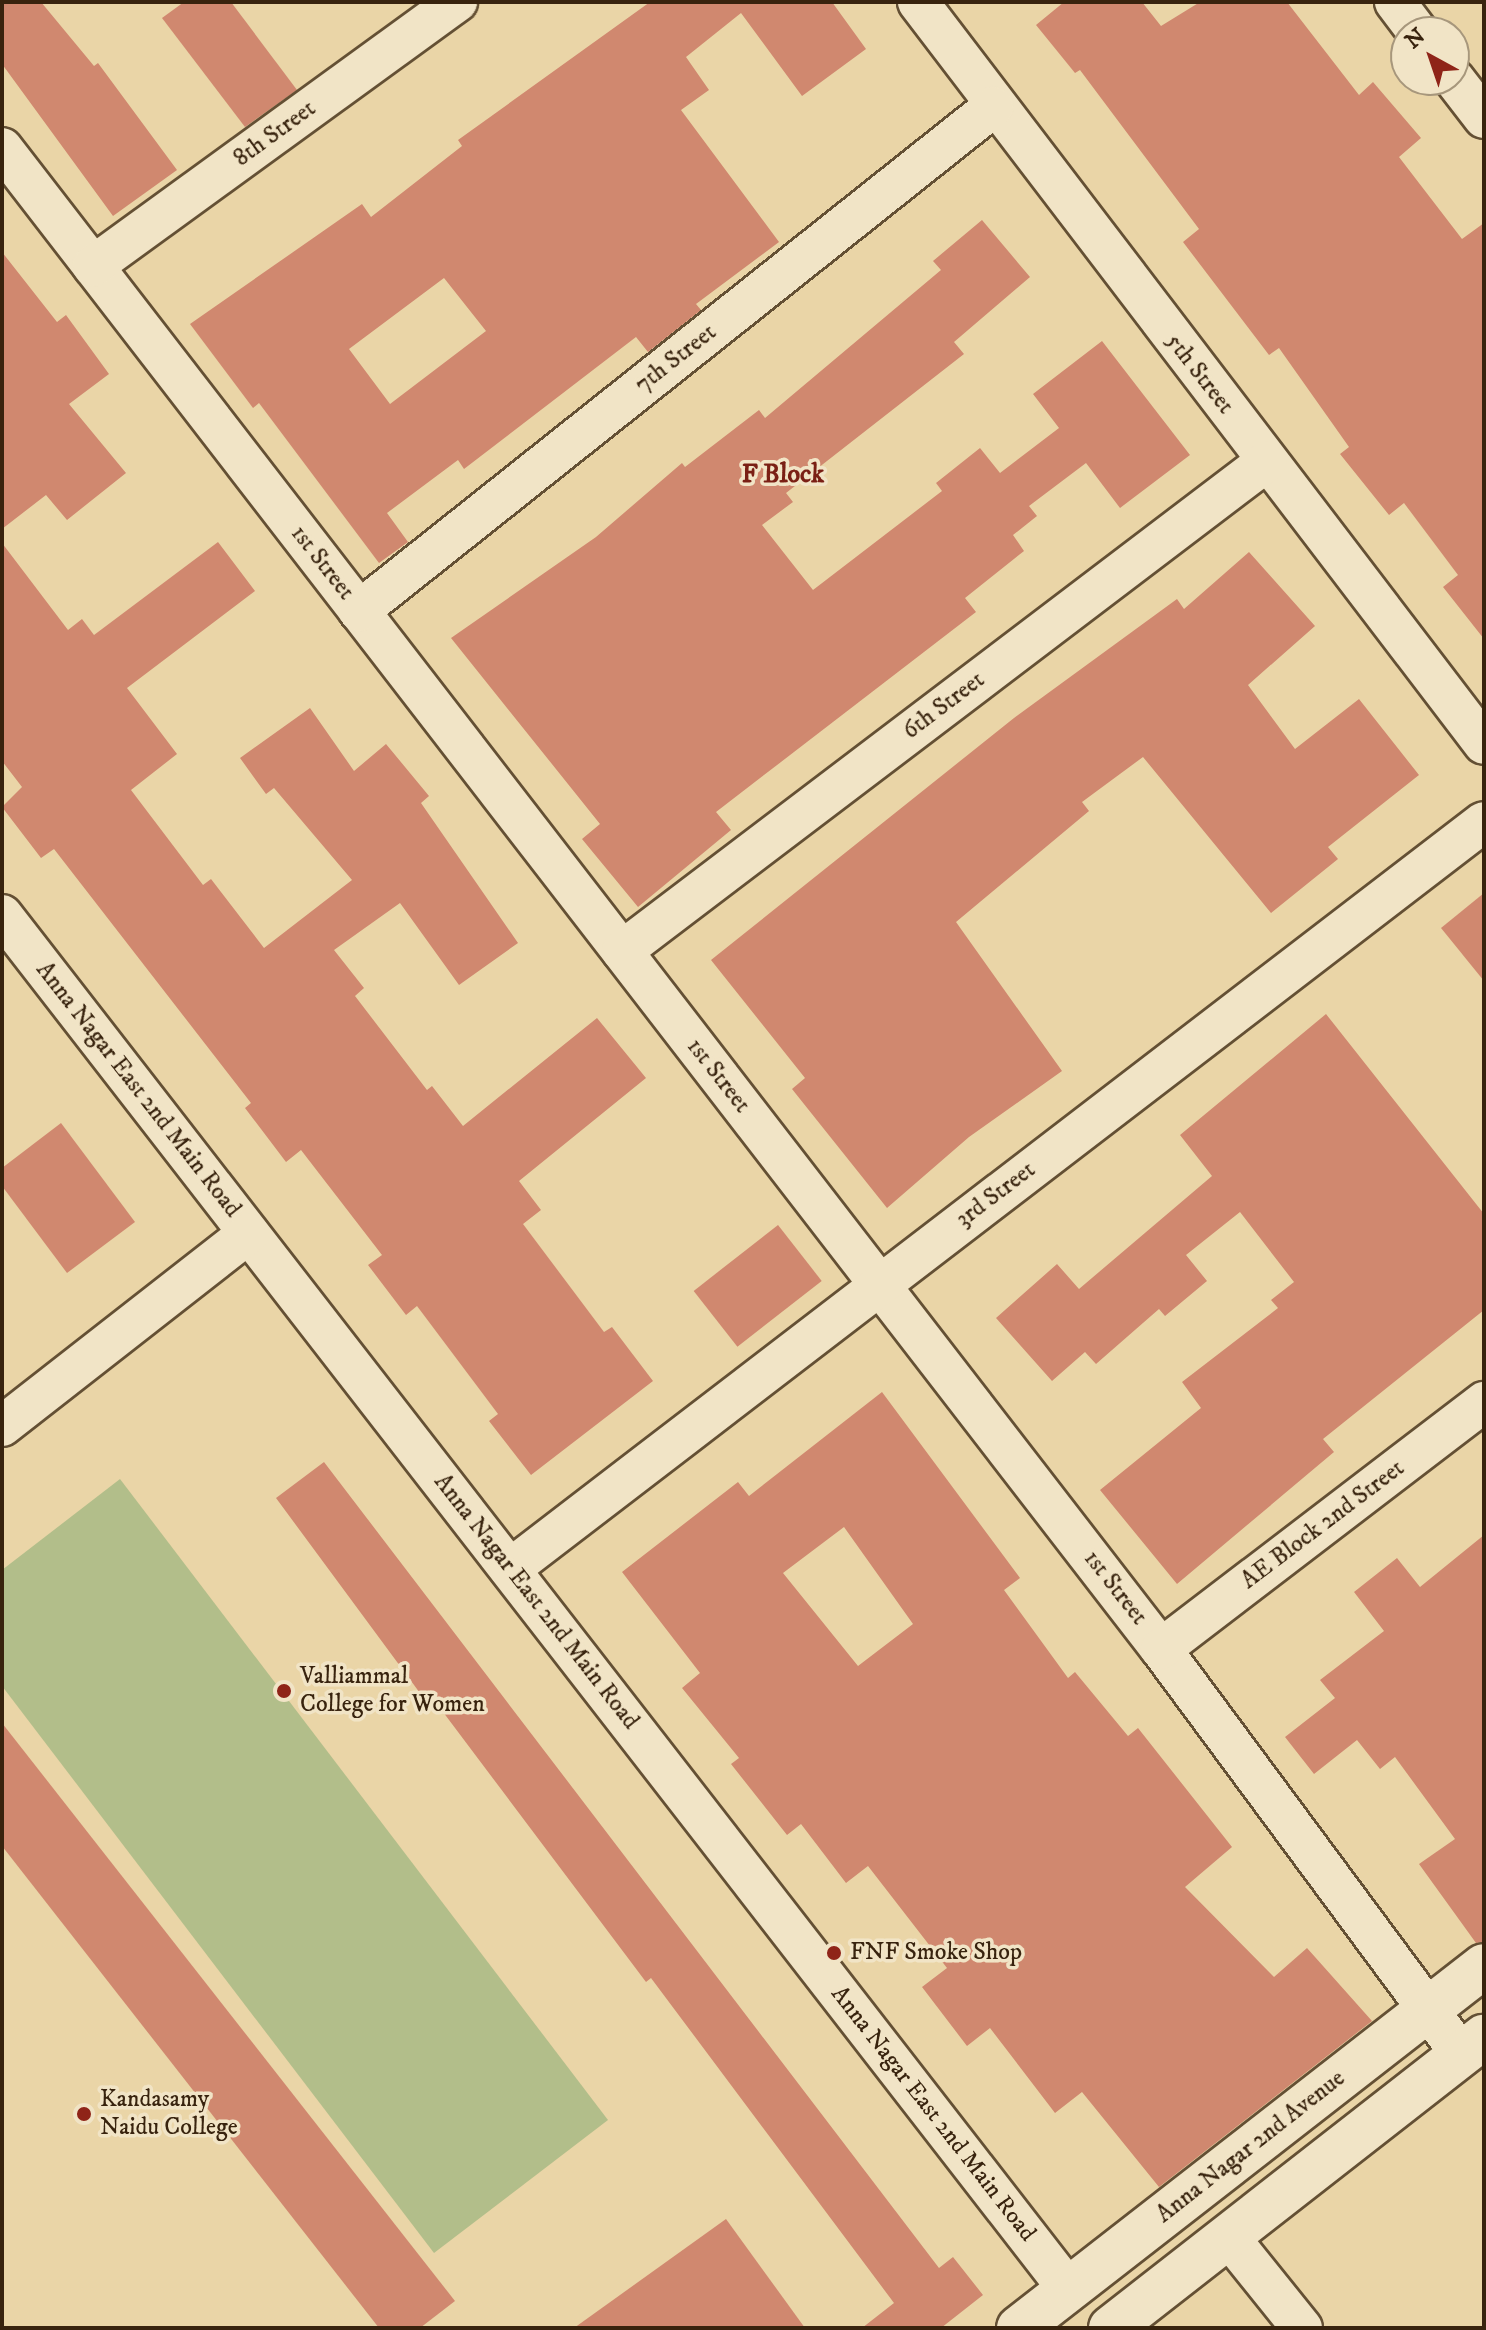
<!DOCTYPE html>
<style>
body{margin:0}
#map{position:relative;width:1486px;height:2330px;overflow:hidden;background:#ead5a7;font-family:"IM FELL DW Pica",serif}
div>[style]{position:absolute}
.green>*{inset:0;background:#b2be8a}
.building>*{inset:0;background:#d0886f;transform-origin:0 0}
.roads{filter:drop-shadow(2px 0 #645034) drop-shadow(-2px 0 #645034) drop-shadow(0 2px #645034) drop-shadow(0 -2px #645034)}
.street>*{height:40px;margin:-20px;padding:0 20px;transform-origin:20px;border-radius:20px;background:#f1e4c6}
.secondary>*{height:44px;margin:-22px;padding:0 22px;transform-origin:22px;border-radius:22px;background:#f1e4c6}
.dots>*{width:22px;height:22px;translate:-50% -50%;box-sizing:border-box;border:4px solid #f1e4c6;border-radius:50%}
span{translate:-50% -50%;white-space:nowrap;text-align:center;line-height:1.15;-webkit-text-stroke:7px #f1e4c6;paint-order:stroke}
.street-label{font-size:24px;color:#38230e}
.poi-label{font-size:24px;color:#38230e}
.left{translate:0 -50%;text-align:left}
.neighbourhood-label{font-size:26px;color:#7a1f14;font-weight:700}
.frame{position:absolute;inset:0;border:4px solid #38230e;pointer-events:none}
.north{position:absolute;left:1390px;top:16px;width:80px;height:80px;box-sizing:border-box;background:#f1e4c6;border:2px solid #a7977c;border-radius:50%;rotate:320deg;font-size:22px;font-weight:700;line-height:32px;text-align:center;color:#38230e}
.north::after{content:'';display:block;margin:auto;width:28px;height:36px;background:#8f2418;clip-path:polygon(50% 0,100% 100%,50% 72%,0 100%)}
</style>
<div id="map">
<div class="green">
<i style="clip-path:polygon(120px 1479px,608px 2120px,434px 2253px,2px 1686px,2px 1570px)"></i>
</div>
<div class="building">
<i style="clip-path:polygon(2px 2px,41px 2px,94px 66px,98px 63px,177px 170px,113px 216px,2px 64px)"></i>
<i style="clip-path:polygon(184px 2px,231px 2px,297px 90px,245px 127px,162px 18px)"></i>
<i style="clip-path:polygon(evenodd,650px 2px,832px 2px,866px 49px,802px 96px,741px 13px,686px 57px,709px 90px,681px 110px,779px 242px,696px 304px,701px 310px,648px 352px,636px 337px,464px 469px,458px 460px,387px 513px,408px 542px,379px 563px,259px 403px,253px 408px,190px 324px,362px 204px,371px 217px,462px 146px,458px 140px,650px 2px,444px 278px,486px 331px,390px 404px,349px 349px,444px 278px)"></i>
<i style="clip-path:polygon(1064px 2px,1142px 2px,1161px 26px,1200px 2px,1287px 2px,1359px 95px,1373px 82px,1421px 138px,1399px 157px,1462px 239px,1484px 223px,1484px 639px,1443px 587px,1458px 575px,1404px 503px,1389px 515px,1340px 454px,1349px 447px,1279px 348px,1269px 355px,1183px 242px,1199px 229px,1080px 70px,1075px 73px,1036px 25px)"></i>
<i style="clip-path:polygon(982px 220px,1030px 277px,954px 342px,964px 354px,786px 493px,793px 502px,762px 525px,813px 590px,942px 491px,936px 483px,980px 448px,1000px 473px,1059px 428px,1033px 394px,1102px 341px,1190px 455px,1120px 508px,1086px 463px,1029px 506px,1037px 516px,1013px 535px,1024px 551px,965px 598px,976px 612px,716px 812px,731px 830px,638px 907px,582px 839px,600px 824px,451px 638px,596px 537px,682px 463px,685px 467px,759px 410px,765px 418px,941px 270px,933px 261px)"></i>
<i style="clip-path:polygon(2px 252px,57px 322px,66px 315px,109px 374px,69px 404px,126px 473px,67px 520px,46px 495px,2px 529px)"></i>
<i style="clip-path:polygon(218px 542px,255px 591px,127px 688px,177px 754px,131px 790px,203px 885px,211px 879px,264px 948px,352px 880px,274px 788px,266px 794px,240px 758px,310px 708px,354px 771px,386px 744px,429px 796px,421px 803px,518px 943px,459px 985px,400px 903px,334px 950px,364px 988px,355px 996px,427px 1090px,432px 1086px,463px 1126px,597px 1018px,646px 1078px,519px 1181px,541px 1210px,523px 1224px,604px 1332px,612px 1327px,653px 1381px,531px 1475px,489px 1421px,498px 1414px,417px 1306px,406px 1315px,368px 1265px,382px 1255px,301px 1150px,286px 1162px,245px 1108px,251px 1103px,54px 849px,41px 858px,2px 807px,22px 787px,2px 761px,2px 543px,68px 630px,82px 619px,94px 635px)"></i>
<i style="clip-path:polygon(1249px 552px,1315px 626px,1248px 685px,1295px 749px,1359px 699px,1419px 775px,1328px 847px,1338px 859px,1271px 913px,1143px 757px,1082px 802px,1089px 811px,956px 922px,1062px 1071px,969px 1137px,887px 1208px,792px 1089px,805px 1078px,711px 960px,1014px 718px,1177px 599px,1184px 609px)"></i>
<i style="clip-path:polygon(1484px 893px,1484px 981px,1441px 928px)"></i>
<i style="clip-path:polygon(1326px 1014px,1484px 1214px,1484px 1310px,1323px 1439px,1334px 1452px,1177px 1584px,1100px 1490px,1201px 1408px,1182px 1382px,1278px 1308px,1271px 1300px,1294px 1282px,1240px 1212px,1186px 1255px,1207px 1281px,1165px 1316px,1159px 1309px,1096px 1364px,1085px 1352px,1052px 1381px,996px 1318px,1057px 1264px,1079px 1289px,1212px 1176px,1180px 1135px)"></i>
<i style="clip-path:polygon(61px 1123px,135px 1222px,67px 1273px,2px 1186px,2px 1168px)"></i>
<i style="left:778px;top:1225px;width:71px;height:107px;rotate:52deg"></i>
<i style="clip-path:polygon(evenodd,882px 1392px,1020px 1578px,1004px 1590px,1068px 1678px,1075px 1672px,1128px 1736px,1138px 1728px,1232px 1847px,1185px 1887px,1274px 1977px,1307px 1948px,1372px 2021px,1159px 2187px,1082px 2092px,1055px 2113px,990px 2028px,967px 2046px,922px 1987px,947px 1968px,868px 1866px,846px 1883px,801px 1824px,787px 1835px,731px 1764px,739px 1758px,682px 1688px,700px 1673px,622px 1572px,738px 1482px,749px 1496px,882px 1392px,844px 1527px,913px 1624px,858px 1666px,783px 1573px,844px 1527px)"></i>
<i style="clip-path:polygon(324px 1462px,939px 2268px,953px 2257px,983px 2295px,941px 2328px,862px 2328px,894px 2303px,651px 1978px,646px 1982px,437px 1704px,431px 1708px,276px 1498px)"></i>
<i style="clip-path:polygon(1484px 1535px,1484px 1942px,1476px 1943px,1419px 1864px,1455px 1839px,1395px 1757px,1380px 1769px,1357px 1740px,1314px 1774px,1285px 1737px,1335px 1698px,1320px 1680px,1384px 1631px,1354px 1592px,1397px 1558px,1420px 1587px)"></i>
<i style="clip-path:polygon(2px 1723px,455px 2301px,420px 2328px,379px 2328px,2px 1846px)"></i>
<i style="clip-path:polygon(726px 2219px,805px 2328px,574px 2328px)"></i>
</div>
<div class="roads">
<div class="street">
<i style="left:918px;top:2px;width:933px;rotate:52.66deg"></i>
<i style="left:1395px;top:2px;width:38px;rotate:53deg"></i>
<i style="left:1454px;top:79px;width:49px;rotate:52.4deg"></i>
<i style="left:2px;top:148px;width:1896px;rotate:52.33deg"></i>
<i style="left:1161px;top:1649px;width:504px;rotate:53.47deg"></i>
<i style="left:93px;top:266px;width:450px;rotate:-36deg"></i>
<i style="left:359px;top:611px;width:810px;rotate:-38.48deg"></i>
<i style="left:2px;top:915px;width:1740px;rotate:52.19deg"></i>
<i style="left:622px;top:951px;width:809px;rotate:-37.21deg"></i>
<i style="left:2px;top:1426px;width:313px;rotate:-38deg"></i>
<i style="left:510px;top:1569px;width:1227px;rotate:-37.49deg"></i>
<i style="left:1161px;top:1649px;width:407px;rotate:-37.4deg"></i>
<i style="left:1228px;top:2236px;width:118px;rotate:51.2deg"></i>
</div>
<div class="secondary">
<i style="left:1019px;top:2328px;width:589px;rotate:-37.9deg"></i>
<i style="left:1111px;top:2328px;width:473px;rotate:-38deg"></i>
</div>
</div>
<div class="dots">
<i style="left:284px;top:1691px;background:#8f2418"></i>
<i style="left:834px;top:1953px;background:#8f2418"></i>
<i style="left:84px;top:2114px;background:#8f2418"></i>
</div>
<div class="street-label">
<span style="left:275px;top:134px;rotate:-36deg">8th Street</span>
<span style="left:676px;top:359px;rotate:-38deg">7th Street</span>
<span style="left:1199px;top:374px;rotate:52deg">5th Street</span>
<span style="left:322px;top:563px;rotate:52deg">1st Street</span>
<span style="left:944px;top:706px;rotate:-37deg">6th Street</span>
<span style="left:718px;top:1076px;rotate:52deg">1st Street</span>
<span style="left:138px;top:1090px;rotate:52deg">Anna Nagar East 2nd Main Road</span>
<span style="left:996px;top:1195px;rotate:-37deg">3rd Street</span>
<span style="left:1323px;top:1525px;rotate:-37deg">AE Block 2nd Street</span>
<span style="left:1115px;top:1588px;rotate:52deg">1st Street</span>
<span style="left:536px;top:1602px;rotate:52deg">Anna Nagar East 2nd Main Road</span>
<span style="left:933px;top:2114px;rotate:52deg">Anna Nagar East 2nd Main Road</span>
<span style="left:1251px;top:2147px;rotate:-38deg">Anna Nagar 2nd Avenue</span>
</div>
<div class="poi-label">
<span class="left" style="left:300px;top:1691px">Valliammal<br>College for Women</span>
<span class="left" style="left:850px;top:1953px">FNF Smoke Shop</span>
<span class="left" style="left:100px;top:2114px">Kandasamy<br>Naidu College</span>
</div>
<div class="neighbourhood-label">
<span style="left:783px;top:475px">F Block</span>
</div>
<div class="frame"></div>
<div class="north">N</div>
</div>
